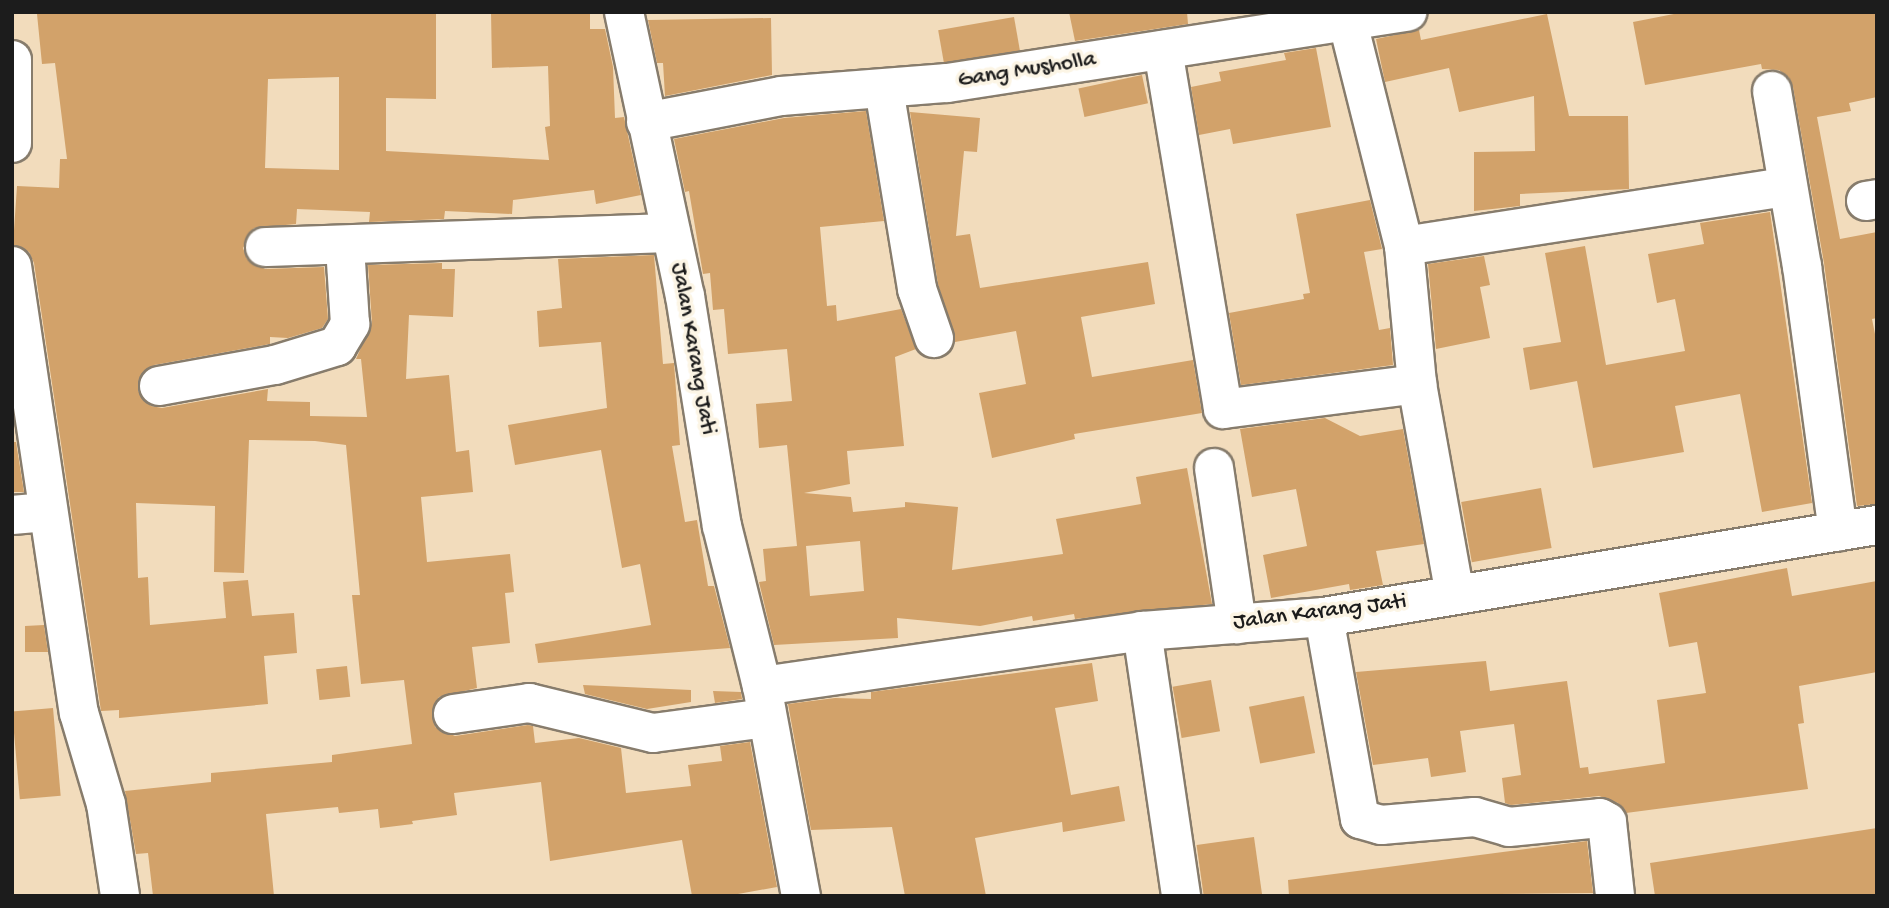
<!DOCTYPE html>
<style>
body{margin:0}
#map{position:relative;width:1889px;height:908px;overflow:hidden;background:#f2dcbc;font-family:"Gochi Hand",sans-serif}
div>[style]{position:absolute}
.building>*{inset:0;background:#d2a26a;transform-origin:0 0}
.roads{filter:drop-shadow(2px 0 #877c6c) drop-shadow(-2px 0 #877c6c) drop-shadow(0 2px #877c6c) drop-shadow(0 -2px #877c6c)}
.minor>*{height:38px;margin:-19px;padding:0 19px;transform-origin:19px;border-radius:19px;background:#fff}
span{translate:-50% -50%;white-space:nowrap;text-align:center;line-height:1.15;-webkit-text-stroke:7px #fcf5e5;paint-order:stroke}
.street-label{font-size:23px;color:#1c1c1c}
.frame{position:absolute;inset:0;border:14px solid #1c1c1c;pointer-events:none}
</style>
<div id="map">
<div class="building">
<i style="clip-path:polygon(evenodd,59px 12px,436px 12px,436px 99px,386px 98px,386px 151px,549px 160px,545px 127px,550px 126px,548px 66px,492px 68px,491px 12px,590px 12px,590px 29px,605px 29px,613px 67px,615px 118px,624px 117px,641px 195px,596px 204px,594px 190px,513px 200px,512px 214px,445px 211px,444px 219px,369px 222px,370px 212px,297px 209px,296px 224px,254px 228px,243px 248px,247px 259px,265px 269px,324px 267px,328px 319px,322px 328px,288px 338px,270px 337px,270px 344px,154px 365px,139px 378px,138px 391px,151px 406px,162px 408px,268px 389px,267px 401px,310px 402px,310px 416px,367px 417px,361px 359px,356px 359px,372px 323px,368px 265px,442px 263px,442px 269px,455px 269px,453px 317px,409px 315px,406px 379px,449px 375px,456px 452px,469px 450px,473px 492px,421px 497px,427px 562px,510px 554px,514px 592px,505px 593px,510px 643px,472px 647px,477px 688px,439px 697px,433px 707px,435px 727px,455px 736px,528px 725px,533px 726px,535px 743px,579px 738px,621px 748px,626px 793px,691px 786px,688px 765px,722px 761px,720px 746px,750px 742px,777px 887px,727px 896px,692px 896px,682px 840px,550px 861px,541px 782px,454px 793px,457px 815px,412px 821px,413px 824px,380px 828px,378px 809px,339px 813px,338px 807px,266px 814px,274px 896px,153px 896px,148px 853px,136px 854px,125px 791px,211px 782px,211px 773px,332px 762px,332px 755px,412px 744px,404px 680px,361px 684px,352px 595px,360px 595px,346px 445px,315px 441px,249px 440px,244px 573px,214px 572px,215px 506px,136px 503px,138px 578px,148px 577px,150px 625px,226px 618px,223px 582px,248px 580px,252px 616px,294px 613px,297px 653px,264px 656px,268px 704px,119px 718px,119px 710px,101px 711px,34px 263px,29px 252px,13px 245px,17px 186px,59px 188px,60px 159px,67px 159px,55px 63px,42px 64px,37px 14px,59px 12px,339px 77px,339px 170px,265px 168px,268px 79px,339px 77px)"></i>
<i style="clip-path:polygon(1069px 12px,1187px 12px,1188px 24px,1075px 41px)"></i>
<i style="clip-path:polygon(1684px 12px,1877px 12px,1877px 97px,1849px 103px,1851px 111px,1817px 117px,1840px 239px,1877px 232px,1877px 318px,1872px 319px,1877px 344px,1877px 504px,1857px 506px,1824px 263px,1793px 87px,1788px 77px,1779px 70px,1762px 69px,1761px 64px,1645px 85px,1633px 22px)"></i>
<i style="clip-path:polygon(1547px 14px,1569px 116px,1628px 116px,1629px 189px,1520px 194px,1520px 206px,1474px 211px,1474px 152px,1535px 151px,1534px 96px,1459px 112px,1449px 68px,1385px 82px,1376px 39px,1419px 30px,1421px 40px)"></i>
<i style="left:1014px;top:17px;width:34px;height:77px;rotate:80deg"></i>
<i style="clip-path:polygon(771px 18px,772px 75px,665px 96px,663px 63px,657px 63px,648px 20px)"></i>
<i style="clip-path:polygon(1316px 48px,1331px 127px,1233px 144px,1230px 129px,1199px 135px,1191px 87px,1221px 81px,1219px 72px,1286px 60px,1284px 53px)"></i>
<i style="left:1142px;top:75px;width:29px;height:65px;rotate:78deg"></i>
<i style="clip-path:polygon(evenodd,866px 111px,884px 221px,820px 227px,827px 306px,836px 305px,837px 321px,901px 309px,916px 349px,895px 357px,904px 446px,847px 451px,850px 484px,804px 493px,851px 497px,853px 512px,905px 507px,905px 502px,958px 507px,952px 570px,1063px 554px,1056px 519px,1141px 504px,1136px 477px,1187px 468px,1212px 604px,1075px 619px,1074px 614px,1033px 621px,1032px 616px,980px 626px,897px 618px,898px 638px,774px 645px,759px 582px,766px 581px,763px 549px,797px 546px,787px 445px,759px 448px,756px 404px,792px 401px,787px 349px,728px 354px,724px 309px,713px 310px,710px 273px,703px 274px,689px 191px,685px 192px,674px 139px,784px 118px,866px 111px,860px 541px,864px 591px,810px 596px,806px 546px,860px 541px)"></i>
<i style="clip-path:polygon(910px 112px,980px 118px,977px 152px,964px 151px,956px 236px,970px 234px,980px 288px,1148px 262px,1155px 304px,1081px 317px,1092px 377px,1193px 360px,1202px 413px,1074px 434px,1075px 439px,992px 458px,979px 393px,1026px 384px,1016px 331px,955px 342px,938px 284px)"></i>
<i style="clip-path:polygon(1370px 200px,1382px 249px,1364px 252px,1379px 330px,1390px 328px,1393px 365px,1241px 385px,1229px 313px,1304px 299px,1303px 294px,1310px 293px,1296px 214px)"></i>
<i style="clip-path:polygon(1770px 212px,1812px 503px,1762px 512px,1740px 394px,1675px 406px,1684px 452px,1593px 468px,1577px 381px,1530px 390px,1523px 348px,1561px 342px,1545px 253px,1585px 246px,1606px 365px,1685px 351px,1675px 299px,1657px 303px,1648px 254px,1704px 244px,1700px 223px)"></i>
<i style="clip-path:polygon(654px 255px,663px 364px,674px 363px,680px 445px,672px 446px,685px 522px,697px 520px,708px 586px,714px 586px,730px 648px,538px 663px,535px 644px,651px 625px,640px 564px,622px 568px,601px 450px,515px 465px,508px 425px,607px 408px,601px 342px,539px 347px,537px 311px,562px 308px,558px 259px)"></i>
<i style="clip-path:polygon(1484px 256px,1490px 285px,1480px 287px,1490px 338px,1436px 349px,1428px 264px)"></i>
<i style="clip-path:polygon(1325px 418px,1360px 436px,1403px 429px,1424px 544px,1376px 551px,1383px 585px,1350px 590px,1349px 584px,1271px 598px,1263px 555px,1307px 546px,1296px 489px,1252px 497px,1240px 429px)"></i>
<i style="clip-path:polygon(12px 442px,16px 442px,24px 492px,12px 492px)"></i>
<i style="left:1541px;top:488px;width:61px;height:81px;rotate:80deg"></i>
<i style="clip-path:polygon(1787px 568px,1792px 596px,1877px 581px,1877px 672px,1799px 686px,1804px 723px,1798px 724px,1808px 789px,1626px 813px,1618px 803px,1599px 796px,1511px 805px,1505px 803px,1502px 778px,1521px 775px,1514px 724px,1460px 731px,1466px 772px,1431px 777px,1428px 758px,1373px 765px,1356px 672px,1486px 661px,1490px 691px,1567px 681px,1580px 768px,1588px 767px,1589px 774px,1665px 763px,1657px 700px,1706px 693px,1697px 642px,1669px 647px,1659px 593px)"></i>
<i style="clip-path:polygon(44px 625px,48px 652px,25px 652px,25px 626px)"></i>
<i style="clip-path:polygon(1092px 663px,1098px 701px,1055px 708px,1071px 795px,1119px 786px,1125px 821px,1063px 832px,1062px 822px,975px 838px,986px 896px,905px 896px,892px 827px,811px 830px,788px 704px,835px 698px,871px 699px,871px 692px)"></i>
<i style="left:347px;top:666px;width:31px;height:31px;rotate:84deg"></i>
<i style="left:1211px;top:680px;width:52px;height:39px;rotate:80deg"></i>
<i style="clip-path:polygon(583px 685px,691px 690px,691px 702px,647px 709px,585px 694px)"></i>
<i style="clip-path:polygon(713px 691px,741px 692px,742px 699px,715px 703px)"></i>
<i style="left:1304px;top:696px;width:58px;height:56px;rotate:79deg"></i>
<i style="left:53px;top:708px;width:88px;height:41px;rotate:85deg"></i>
<i style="clip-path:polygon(1877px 828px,1877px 896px,1655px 896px,1650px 863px)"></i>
<i style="left:1254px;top:837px;width:60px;height:58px;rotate:82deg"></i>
<i style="clip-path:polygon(1587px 841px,1593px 893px,1289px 896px,1288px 880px)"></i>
</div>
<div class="roads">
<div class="minor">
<i style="left:624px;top:12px;width:290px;rotate:77.9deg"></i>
<i style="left:685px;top:296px;width:233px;rotate:80.9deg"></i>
<i style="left:722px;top:526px;width:165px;rotate:76deg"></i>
<i style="left:762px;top:686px;width:214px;rotate:79.5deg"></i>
<i style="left:1348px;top:23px;width:230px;rotate:75.9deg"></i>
<i style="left:1404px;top:246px;width:139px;rotate:84.6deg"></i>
<i style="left:1417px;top:384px;width:214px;rotate:79.8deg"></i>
<i style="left:1163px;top:50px;width:364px;rotate:80.5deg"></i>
<i style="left:1223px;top:409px;width:196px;rotate:-7.3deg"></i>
<i style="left:12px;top:60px;width:83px;rotate:90deg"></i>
<i style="left:884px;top:89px;width:203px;rotate:80.6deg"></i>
<i style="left:917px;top:289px;width:52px;rotate:70.9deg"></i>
<i style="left:1772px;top:91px;width:178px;rotate:80.3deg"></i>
<i style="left:1802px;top:266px;width:268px;rotate:82.3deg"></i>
<i style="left:646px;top:122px;width:137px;rotate:-10.9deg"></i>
<i style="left:781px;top:96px;width:167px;rotate:-4.5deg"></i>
<i style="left:947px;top:83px;width:466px;rotate:-8.8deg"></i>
<i style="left:1866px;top:201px;width:11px;rotate:-10deg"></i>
<i style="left:1404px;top:246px;width:388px;rotate:-8.8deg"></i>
<i style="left:265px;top:247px;width:406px;rotate:-2deg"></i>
<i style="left:12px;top:266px;width:452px;rotate:81.5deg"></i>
<i style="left:79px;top:713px;width:95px;rotate:73.5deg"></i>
<i style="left:106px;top:804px;width:93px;rotate:81.3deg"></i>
<i style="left:159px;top:386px;width:118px;rotate:-10.3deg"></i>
<i style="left:275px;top:365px;width:65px;rotate:-17deg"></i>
<i style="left:337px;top:346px;width:26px;rotate:-59deg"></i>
<i style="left:350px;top:324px;width:78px;rotate:-93.7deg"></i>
<i style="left:1214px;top:468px;width:158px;rotate:81.6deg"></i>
<i style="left:12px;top:515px;width:35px;rotate:-5deg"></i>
<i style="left:1324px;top:617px;width:205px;rotate:79.9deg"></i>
<i style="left:1360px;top:819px;width:22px;rotate:16deg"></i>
<i style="left:1381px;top:825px;width:94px;rotate:-4.9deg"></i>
<i style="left:1475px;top:817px;width:35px;rotate:16deg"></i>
<i style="left:1509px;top:827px;width:91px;rotate:-5.6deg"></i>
<i style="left:1600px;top:818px;width:8px;rotate:30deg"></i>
<i style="left:1607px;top:822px;width:74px;rotate:83.8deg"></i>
<i style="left:1142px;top:631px;width:268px;rotate:81.6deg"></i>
<i style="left:762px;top:686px;width:384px;rotate:-8.2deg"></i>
<i style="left:1142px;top:631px;width:183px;rotate:-4.4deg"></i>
<i style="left:1324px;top:617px;width:561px;rotate:-9.45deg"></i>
<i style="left:453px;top:714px;width:77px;rotate:-8.2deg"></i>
<i style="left:529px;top:703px;width:128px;rotate:13.6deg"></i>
<i style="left:653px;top:733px;width:113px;rotate:-7.6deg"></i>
</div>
</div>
<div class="street-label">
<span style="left:1027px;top:71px;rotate:-9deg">Gang Musholla</span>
<span style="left:692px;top:349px;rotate:80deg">Jalan Karang Jati</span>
<span style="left:1320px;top:613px;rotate:-7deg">Jalan Karang Jati</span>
</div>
<div class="frame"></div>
</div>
